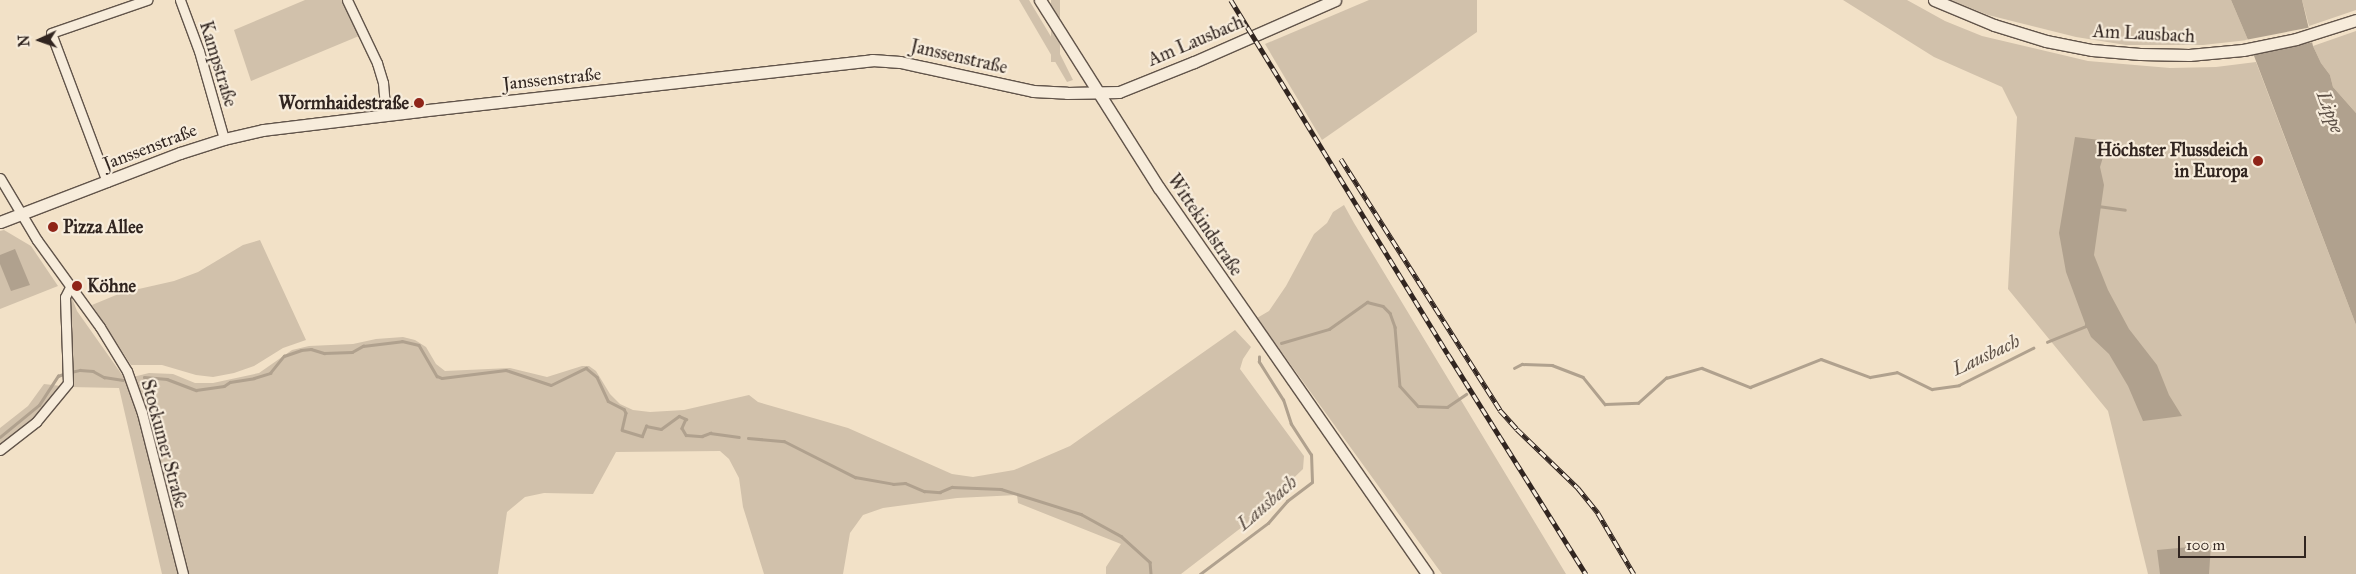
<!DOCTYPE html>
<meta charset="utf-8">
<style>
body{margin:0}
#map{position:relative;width:2356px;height:574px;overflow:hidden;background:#f2e1c7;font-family:"IM FELL Great Primer",serif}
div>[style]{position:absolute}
.green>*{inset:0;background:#d1c1ab;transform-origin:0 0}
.water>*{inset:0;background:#b0a18e}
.pier>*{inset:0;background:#f2e1c7;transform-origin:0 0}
.stream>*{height:2.5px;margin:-1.25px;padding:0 1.25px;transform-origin:1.25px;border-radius:1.25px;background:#b0a18e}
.roads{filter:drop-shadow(1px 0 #61544a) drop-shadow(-1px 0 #61544a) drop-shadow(0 1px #61544a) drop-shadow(0 -1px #61544a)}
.street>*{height:9px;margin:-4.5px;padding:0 4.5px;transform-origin:4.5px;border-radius:4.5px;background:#f7ecdb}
.secondary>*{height:11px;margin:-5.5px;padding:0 5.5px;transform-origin:5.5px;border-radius:5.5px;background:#f7ecdb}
.rail>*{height:4.5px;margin-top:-2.25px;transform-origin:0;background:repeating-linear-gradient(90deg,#f7ecdb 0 8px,#312520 0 16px);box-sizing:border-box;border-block:1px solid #312520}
.dots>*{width:14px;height:14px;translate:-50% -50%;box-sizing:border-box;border:2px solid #f7ecdb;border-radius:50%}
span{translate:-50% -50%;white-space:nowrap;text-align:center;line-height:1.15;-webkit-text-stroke:4.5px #f7ecdb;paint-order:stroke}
.street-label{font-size:18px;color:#312520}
.poi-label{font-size:18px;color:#312520;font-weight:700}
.right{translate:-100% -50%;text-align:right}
.left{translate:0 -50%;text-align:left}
.water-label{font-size:19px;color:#5d5046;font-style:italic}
.north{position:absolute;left:15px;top:15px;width:50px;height:50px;-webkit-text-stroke:4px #f7ecdb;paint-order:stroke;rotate:267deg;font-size:14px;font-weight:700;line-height:20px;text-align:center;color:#312520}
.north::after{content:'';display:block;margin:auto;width:18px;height:22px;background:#312520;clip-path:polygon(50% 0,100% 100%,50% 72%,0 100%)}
.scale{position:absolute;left:2178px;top:536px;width:128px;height:22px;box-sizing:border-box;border:2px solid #312520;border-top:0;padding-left:6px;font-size:15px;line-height:18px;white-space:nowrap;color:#312520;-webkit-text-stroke:4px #f7ecdb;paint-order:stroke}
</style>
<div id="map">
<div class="green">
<i style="clip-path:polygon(305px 0,342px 0,359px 36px,251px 81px,234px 30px)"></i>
<i style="clip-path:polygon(1019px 0,1029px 0,1053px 40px,1073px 80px,1067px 82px)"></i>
<i style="left:1051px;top:0;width:9px;height:62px"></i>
<i style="clip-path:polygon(1369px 0,1477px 0,1477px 32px,1322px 140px,1265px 44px)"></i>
<i style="clip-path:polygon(1843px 0,1907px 0,1945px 21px,1982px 36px,2088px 61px,2170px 68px,2216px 67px,2256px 62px,2356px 325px,2356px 574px,2148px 574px,2108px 411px,2008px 289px,2017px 117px,2002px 87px,1934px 57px)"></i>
<i style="clip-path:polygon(1950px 0,2231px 0,2248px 40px,2203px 45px,2126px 45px,2076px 37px,1988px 15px)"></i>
<i style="clip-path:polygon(2302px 0,2356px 0,2356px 10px,2309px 26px)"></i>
<i style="clip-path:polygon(2356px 31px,2356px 113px,2333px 87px,2330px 75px,2321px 63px,2313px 46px)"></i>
<i style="clip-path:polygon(1344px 205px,1354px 223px,1566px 574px,1442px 574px,1257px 318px,1269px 311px,1286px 286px,1314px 234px,1327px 223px,1333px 212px)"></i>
<i style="clip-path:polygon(4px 230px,31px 246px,58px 286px,0 309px,0 231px)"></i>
<i style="clip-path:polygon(260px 240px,306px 340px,283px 348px,254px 366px,234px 373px,213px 377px,196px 375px,162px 365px,131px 365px,92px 305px,121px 293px,174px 281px,198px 272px,243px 245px)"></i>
<i style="clip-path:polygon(72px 298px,77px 311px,125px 379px,149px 373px,173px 374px,195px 383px,213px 383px,259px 373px,292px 350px,309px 346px,353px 344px,376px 339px,403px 337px,415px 340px,426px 347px,436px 364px,445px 371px,510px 368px,547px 377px,582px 366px,589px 366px,596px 371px,610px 394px,620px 404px,633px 410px,650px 412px,684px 410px,749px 395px,758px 402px,848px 428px,952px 474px,973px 477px,1014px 470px,1070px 446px,1235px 330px,1251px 347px,1243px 359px,1240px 369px,1304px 456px,1303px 469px,1246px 524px,1181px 574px,1106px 574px,1106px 567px,1121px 544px,1018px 503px,1017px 495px,957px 498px,883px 508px,863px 515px,850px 533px,843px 574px,764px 574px,743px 507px,739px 478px,729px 459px,720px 451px,616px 452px,593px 494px,544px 493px,525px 497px,507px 512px,498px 574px,162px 574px,119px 388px,70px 387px,67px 302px)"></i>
<i style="clip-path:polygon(44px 384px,61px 386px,32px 420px,0 445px,0 428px,28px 406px)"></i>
</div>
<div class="water">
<i style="clip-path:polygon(2231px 0,2302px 0,2313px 46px,2321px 63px,2330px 75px,2333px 87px,2356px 113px,2356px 325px,2248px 40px)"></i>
<i style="clip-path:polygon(2075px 137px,2108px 141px,2100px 167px,2104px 185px,2094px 255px,2108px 290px,2129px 329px,2157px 365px,2169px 395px,2182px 416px,2143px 421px,2128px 386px,2109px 354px,2091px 337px,2086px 326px,2066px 272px,2059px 233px)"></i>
<i style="clip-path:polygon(15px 249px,30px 285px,11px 291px,0 264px,0 255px)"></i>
<i style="clip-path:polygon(2211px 545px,2209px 574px,2160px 574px,2157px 550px)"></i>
</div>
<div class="pier">
<i style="left:2312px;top:27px;width:15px;height:68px;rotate:79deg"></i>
</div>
<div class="stream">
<i style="left:2098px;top:206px;width:27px;rotate:8deg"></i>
<i style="left:2047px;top:342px;width:42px;rotate:-22.3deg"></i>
<i style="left:2086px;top:326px;width:3px;rotate:-90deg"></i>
<i style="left:1281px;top:343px;width:50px;rotate:-16.3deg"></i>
<i style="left:1329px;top:329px;width:47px;rotate:-35.4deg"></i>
<i style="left:1367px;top:302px;width:16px;rotate:14deg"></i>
<i style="left:1383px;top:306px;width:10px;rotate:45deg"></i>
<i style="left:1390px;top:313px;width:15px;rotate:70deg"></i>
<i style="left:1395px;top:327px;width:59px;rotate:85.2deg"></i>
<i style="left:1400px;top:386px;width:27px;rotate:48deg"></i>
<i style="left:1418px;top:406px;width:29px;rotate:2deg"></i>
<i style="left:1447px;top:407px;width:23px;rotate:-34deg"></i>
<i style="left:1514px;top:368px;width:9px;rotate:-27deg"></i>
<i style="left:1522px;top:364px;width:30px;rotate:2deg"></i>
<i style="left:1552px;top:365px;width:33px;rotate:21deg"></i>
<i style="left:1583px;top:377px;width:35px;rotate:51deg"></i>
<i style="left:1605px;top:404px;width:33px;rotate:-2deg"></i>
<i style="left:1638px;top:403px;width:38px;rotate:-42deg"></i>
<i style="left:1666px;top:378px;width:37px;rotate:-16deg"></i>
<i style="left:1702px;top:368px;width:52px;rotate:21.6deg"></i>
<i style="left:1750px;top:387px;width:76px;rotate:-21.5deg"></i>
<i style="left:1821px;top:359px;width:52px;rotate:20.2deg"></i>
<i style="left:1870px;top:377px;width:27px;rotate:-10deg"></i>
<i style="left:1897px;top:372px;width:39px;rotate:26deg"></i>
<i style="left:1932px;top:389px;width:27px;rotate:-8deg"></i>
<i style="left:1959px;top:385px;width:83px;rotate:-26.6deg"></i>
<i style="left:71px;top:372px;width:9px;rotate:-13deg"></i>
<i style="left:80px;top:370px;width:13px;rotate:4deg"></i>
<i style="left:93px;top:371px;width:13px;rotate:29deg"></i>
<i style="left:104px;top:377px;width:19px;rotate:9deg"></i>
<i style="left:144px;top:377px;width:23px;rotate:5deg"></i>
<i style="left:167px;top:379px;width:31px;rotate:21deg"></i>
<i style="left:196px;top:390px;width:28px;rotate:-8deg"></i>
<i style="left:224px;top:386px;width:7px;rotate:-34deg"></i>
<i style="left:230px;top:382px;width:24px;rotate:-9deg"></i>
<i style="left:254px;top:378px;width:17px;rotate:-17deg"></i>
<i style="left:270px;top:373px;width:22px;rotate:-51deg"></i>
<i style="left:284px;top:356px;width:18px;rotate:-19deg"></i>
<i style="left:301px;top:350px;width:10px;rotate:-6deg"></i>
<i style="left:311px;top:349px;width:14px;rotate:17deg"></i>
<i style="left:324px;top:353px;width:28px;rotate:-2deg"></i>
<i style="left:352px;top:352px;width:13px;rotate:-29deg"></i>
<i style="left:363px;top:346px;width:39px;rotate:-7deg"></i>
<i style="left:402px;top:341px;width:17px;rotate:13deg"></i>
<i style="left:419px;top:345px;width:36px;rotate:60deg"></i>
<i style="left:437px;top:376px;width:5px;rotate:22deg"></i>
<i style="left:442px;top:378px;width:64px;rotate:-7.1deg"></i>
<i style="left:506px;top:370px;width:47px;rotate:18.4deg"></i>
<i style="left:551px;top:385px;width:39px;rotate:-26deg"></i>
<i style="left:586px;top:368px;width:14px;rotate:39deg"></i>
<i style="left:597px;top:377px;width:26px;rotate:65deg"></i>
<i style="left:608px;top:401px;width:18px;rotate:27deg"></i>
<i style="left:624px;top:409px;width:4px;rotate:63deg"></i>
<i style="left:626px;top:413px;width:17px;rotate:103deg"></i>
<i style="left:622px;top:430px;width:21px;rotate:17deg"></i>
<i style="left:642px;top:436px;width:11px;rotate:-68deg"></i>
<i style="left:646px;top:426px;width:15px;rotate:11deg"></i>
<i style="left:661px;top:429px;width:22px;rotate:-36deg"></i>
<i style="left:679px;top:416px;width:8px;rotate:23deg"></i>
<i style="left:686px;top:419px;width:10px;rotate:114deg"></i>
<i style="left:682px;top:428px;width:8px;rotate:60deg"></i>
<i style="left:686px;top:435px;width:16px;rotate:4deg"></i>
<i style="left:702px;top:436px;width:9px;rotate:-21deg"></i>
<i style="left:710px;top:433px;width:29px;rotate:8deg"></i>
<i style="left:0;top:437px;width:50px;rotate:-39.4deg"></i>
<i style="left:39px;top:405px;width:35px;rotate:-57deg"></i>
<i style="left:58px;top:376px;width:9px;rotate:-21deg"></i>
<i style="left:748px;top:438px;width:36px;rotate:5deg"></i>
<i style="left:784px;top:441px;width:80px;rotate:26.9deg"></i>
<i style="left:855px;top:477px;width:39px;rotate:10deg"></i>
<i style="left:893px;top:484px;width:12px;rotate:-5deg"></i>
<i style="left:905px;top:483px;width:21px;rotate:23deg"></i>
<i style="left:924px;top:491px;width:16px;rotate:4deg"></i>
<i style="left:940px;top:492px;width:13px;rotate:-23deg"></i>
<i style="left:952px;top:487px;width:49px;rotate:2.3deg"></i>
<i style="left:1001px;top:489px;width:84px;rotate:17.4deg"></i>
<i style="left:1081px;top:514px;width:46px;rotate:28.8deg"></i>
<i style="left:1121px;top:536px;width:39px;rotate:42deg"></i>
<i style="left:1150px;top:562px;width:12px;rotate:85deg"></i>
<i style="left:1200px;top:574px;width:85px;rotate:-36.9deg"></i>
<i style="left:1268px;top:523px;width:29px;rotate:-49deg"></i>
<i style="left:1287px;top:501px;width:31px;rotate:-37deg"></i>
<i style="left:1312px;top:482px;width:27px;rotate:-92deg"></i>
<i style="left:1311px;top:455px;width:37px;rotate:-123deg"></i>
<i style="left:1291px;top:424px;width:25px;rotate:-108deg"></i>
<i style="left:1283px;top:400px;width:45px;rotate:-122.3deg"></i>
<i style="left:1259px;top:362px;width:5px;rotate:-90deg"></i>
</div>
<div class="roads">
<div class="street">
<i style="left:180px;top:0;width:54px;rotate:69.6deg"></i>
<i style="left:199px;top:51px;width:91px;rotate:74.1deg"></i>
<i style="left:347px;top:0;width:70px;rotate:64.5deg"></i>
<i style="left:377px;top:63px;width:21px;rotate:73deg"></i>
<i style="left:383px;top:83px;width:32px;rotate:85deg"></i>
<i style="left:0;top:178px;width:72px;rotate:59.2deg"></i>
<i style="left:37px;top:240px;width:107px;rotate:54.1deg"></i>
<i style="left:100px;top:327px;width:52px;rotate:58.5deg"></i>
<i style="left:127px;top:371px;width:45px;rotate:70.3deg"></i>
<i style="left:142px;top:413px;width:166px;rotate:75.7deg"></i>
<i style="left:107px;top:182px;width:159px;rotate:-110.6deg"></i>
<i style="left:51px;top:33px;width:102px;rotate:-19deg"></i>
<i style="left:0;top:450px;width:46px;rotate:-37.9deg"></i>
<i style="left:36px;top:422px;width:50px;rotate:-50.6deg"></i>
<i style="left:68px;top:383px;width:86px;rotate:-92deg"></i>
<i style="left:65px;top:297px;width:11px;rotate:-63deg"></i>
</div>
<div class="secondary">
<i style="left:1040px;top:0;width:222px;rotate:57.7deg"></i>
<i style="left:1159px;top:188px;width:470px;rotate:55.2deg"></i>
<i style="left:1934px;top:0;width:65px;rotate:22.6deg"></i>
<i style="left:1994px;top:25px;width:54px;rotate:17.1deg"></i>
<i style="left:2046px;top:41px;width:47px;rotate:11.1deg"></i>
<i style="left:2092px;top:50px;width:48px;rotate:4.8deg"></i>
<i style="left:2140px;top:54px;width:49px;rotate:1.2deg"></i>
<i style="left:2189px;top:55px;width:54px;rotate:-5.3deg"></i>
<i style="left:2243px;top:50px;width:54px;rotate:-11.7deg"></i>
<i style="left:2296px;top:39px;width:63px;rotate:-17.6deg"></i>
<i style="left:0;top:222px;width:193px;rotate:-21deg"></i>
<i style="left:180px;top:153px;width:46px;rotate:-17.7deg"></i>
<i style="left:224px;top:139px;width:40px;rotate:-13deg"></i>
<i style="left:263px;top:130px;width:157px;rotate:-6.9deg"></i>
<i style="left:419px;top:111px;width:456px;rotate:-6.4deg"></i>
<i style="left:872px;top:60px;width:28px;rotate:4deg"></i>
<i style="left:900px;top:62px;width:136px;rotate:12.3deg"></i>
<i style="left:1033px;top:91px;width:34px;rotate:3deg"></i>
<i style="left:1067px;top:93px;width:52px;rotate:-1.1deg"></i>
<i style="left:1119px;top:92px;width:81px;rotate:-21.8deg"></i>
<i style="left:1194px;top:62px;width:154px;rotate:-23.7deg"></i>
</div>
</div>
<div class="rail">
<i style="left:1231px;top:0;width:415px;rotate:58.5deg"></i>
<i style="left:1448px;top:354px;width:260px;rotate:57.9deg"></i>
<i style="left:1341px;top:159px;width:297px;rotate:57.6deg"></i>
<i style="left:1500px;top:410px;width:25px;rotate:48deg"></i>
<i style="left:1517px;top:429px;width:85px;rotate:44deg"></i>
<i style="left:1578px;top:488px;width:32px;rotate:51deg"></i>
<i style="left:1598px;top:513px;width:71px;rotate:59.5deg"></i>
</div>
<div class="dots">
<i style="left:419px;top:103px;background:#8f2418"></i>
<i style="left:2258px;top:161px;background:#8f2418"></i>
<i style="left:53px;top:227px;background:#8f2418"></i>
<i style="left:77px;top:286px;background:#8f2418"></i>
</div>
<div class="street-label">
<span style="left:2144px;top:34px;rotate:3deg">Am Lausbach</span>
<span style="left:1196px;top:41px;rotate:-23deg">Am Lausbach</span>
<span style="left:959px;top:57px;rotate:13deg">Janssenstraße</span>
<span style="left:218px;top:64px;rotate:73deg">Kampstraße</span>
<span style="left:552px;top:79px;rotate:-6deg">Janssenstraße</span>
<span style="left:150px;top:147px;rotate:-21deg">Janssenstraße</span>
<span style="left:1205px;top:225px;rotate:56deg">Wittekindstraße</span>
<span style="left:164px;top:444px;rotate:75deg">Stockumer Straße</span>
</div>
<div class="poi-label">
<span class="right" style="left:409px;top:103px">Wormhaidestraße</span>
<span class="right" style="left:2248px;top:161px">Höchster Flussdeich<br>in Europa</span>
<span class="left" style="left:63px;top:227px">Pizza Allee</span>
<span class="left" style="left:87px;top:286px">Köhne</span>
</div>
<div class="water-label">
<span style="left:2330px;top:112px;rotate:69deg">Lippe</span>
<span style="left:1986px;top:355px;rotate:-25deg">Lausbach</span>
<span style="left:1267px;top:503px;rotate:-41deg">Lausbach</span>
</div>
<div class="north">N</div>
<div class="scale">100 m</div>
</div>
